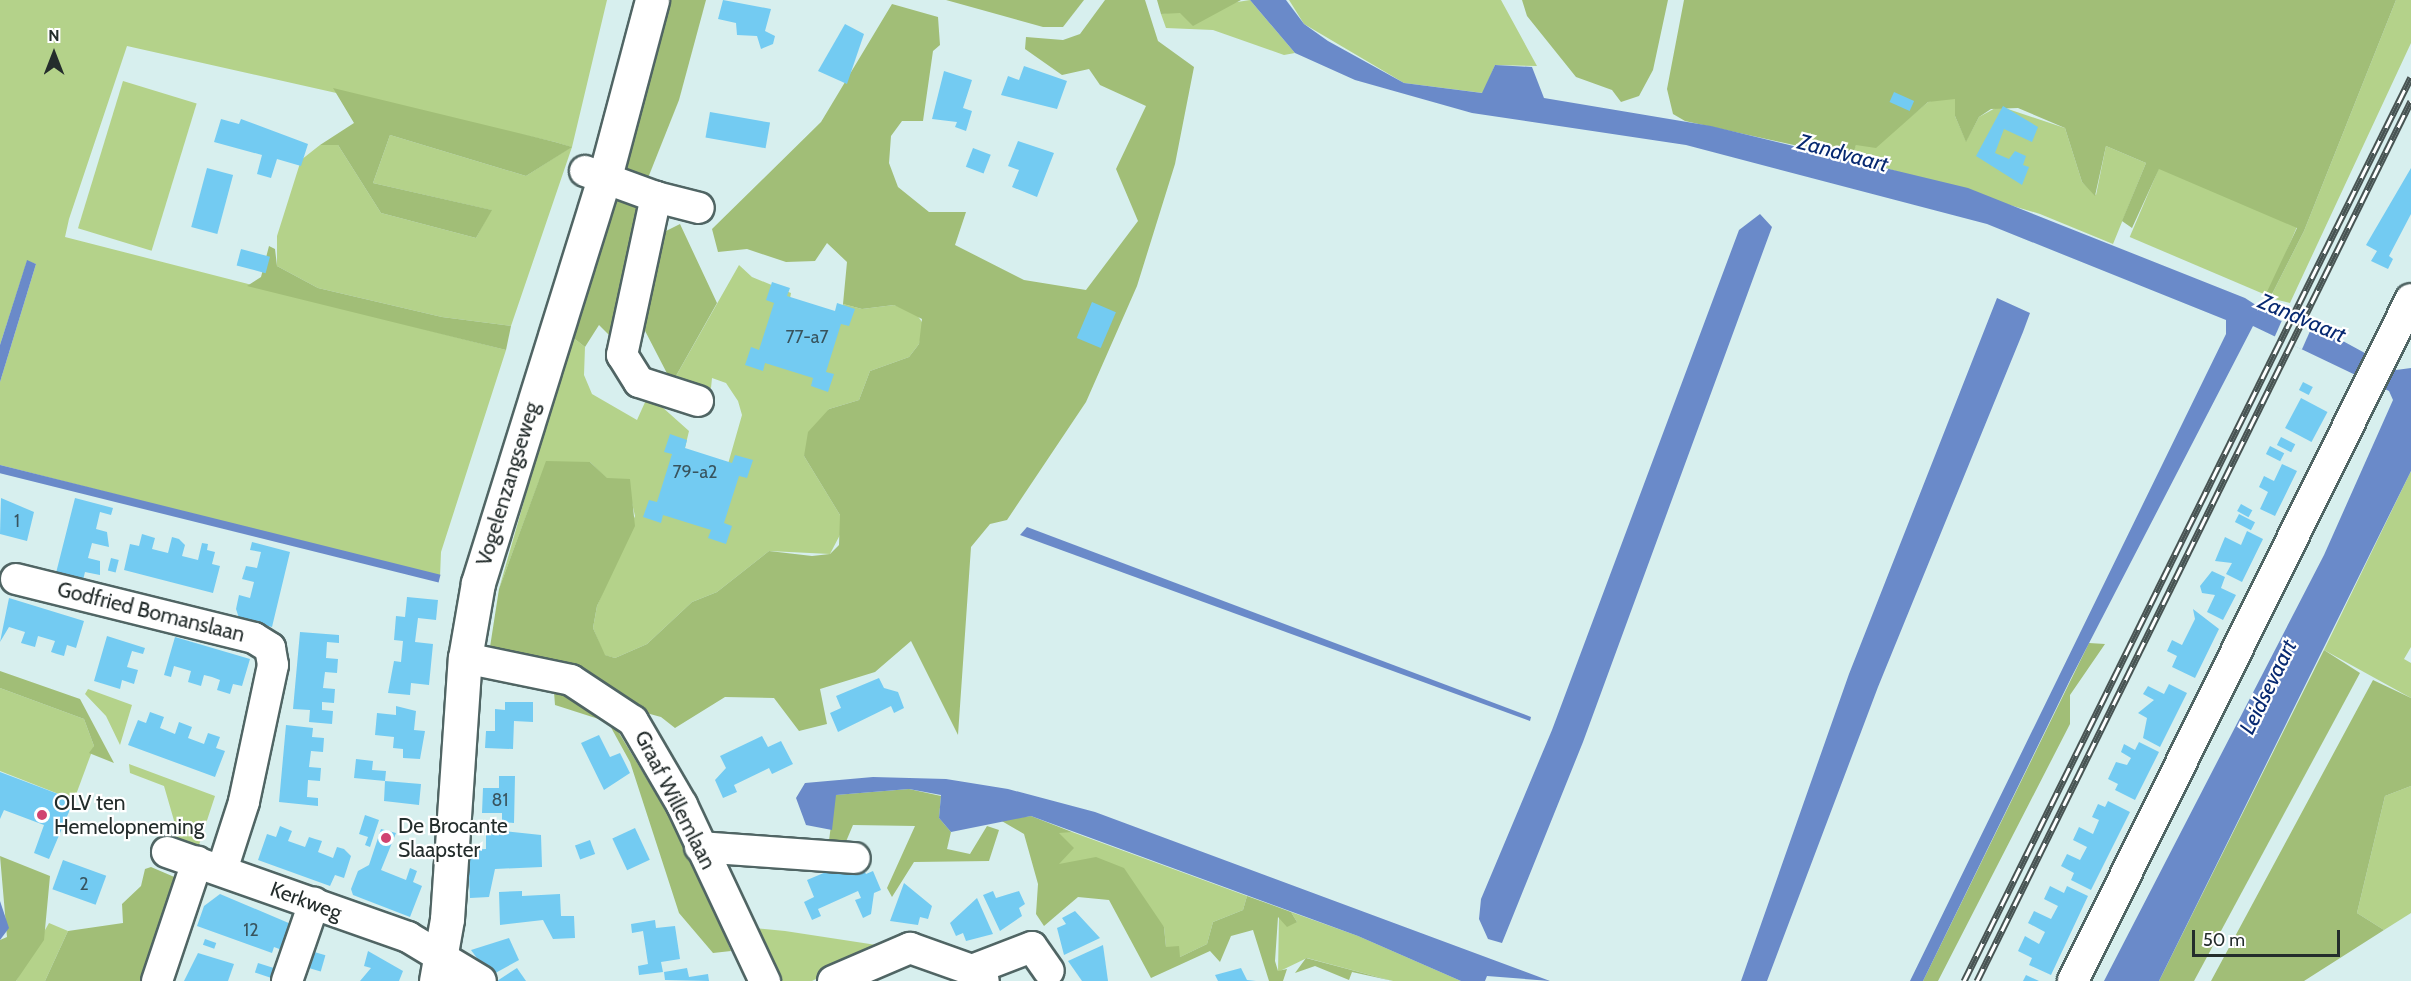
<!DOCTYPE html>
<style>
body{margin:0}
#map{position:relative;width:2411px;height:981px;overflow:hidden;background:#d7efee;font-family:Cabin,sans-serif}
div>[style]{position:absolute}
.green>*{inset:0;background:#b4d28a;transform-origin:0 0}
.forest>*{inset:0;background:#a1be77}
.water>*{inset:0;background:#6a8ac9;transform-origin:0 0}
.pier>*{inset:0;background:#d7efee;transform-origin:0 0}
.building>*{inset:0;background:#73cbf2;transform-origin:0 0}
.roads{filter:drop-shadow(2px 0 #506564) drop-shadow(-2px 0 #506564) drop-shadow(0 2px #506564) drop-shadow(0 -2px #506564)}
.minor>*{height:30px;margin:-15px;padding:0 15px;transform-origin:15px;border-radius:15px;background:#fff}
.major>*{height:33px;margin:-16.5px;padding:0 16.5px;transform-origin:16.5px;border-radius:16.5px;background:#fff}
.rail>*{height:7px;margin-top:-3.5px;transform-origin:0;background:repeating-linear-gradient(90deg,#fff 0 14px,#485453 0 28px);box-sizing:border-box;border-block:2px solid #485453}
.dots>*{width:16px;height:16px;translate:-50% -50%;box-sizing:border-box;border:3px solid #fff;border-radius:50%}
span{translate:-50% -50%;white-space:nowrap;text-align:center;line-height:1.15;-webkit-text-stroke:4.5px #fff;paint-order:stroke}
.number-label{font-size:18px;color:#38545e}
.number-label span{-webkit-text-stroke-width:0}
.street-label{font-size:21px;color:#242d2c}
.poi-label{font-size:21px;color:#242d2c}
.left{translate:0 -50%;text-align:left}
.water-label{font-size:22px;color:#072971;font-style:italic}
.north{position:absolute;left:24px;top:24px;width:60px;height:60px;-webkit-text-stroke:4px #fff;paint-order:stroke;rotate:0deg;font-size:16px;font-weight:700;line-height:24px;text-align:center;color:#242d2c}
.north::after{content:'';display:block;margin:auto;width:21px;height:27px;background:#242d2c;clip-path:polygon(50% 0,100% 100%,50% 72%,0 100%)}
.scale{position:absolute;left:2192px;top:930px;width:148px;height:27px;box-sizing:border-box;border:3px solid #242d2c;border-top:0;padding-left:8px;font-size:18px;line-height:21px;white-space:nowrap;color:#242d2c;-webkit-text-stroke:4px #fff;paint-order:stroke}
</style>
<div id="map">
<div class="green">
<i style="clip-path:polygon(0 0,607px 0,572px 147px,511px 326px,442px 317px,318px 288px,277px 266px,277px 236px,301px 160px,320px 145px,338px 145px,381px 213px,476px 238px,491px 210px,373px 183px,390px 135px,526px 176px,571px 147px,555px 142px,127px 46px,69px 219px,65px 237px,506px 350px,441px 552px,440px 577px,0 465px,0 382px,36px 264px,27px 261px,0 345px)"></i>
<i style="clip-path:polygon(1250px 0,1295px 53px,1284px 55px,1213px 30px,1166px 28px,1161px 14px)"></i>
<i style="clip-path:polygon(1289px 0,1501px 0,1537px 66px,1495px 65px,1483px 93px,1404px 83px,1304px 24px)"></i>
<i style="clip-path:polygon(2396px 0,2411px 0,2411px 43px,2290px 303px,2270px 298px,2304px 231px)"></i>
<i style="left:123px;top:81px;width:77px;height:154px;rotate:17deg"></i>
<i style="clip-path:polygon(1945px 97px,1956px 98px,1955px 116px,1966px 141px,1979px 117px,1999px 106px,2065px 128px,2082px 182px,2096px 195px,2106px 146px,2146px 163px,2113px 244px,2040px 214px,1852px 158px,1856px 144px,1890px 134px,1928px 102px)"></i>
<i style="left:2159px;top:168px;width:150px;height:75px;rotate:23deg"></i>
<i style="clip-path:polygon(739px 265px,752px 277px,791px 293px,789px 304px,838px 320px,843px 304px,862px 309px,894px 305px,915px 312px,924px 325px,919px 344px,909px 357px,870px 371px,859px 400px,829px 409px,804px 456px,840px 515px,842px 531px,830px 554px,769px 551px,717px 592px,692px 602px,647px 644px,615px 658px,604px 655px,593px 628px,597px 606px,635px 516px,632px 503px,590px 462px,539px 481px,499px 589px,571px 336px,585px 347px,584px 375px,592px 394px,637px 420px,646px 400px,661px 406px,689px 431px,683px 456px,726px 471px,742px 415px,738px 401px,726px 383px,712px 378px,711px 388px,672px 383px)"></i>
<i style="clip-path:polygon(2411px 471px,2411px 647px,2404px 659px,2411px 663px,2411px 698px,2324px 650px)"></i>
<i style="clip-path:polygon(0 688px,84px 719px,94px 746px,74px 800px,0 771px)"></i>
<i style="clip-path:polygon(88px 689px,132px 705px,120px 745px,106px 716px,85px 694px)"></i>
<i style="clip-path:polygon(129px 764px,215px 796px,197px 851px,172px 842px,175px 824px,164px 786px,130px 773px)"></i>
<i style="clip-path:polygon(2411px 786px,2411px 913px,2384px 930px,2357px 913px,2385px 796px)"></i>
<i style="clip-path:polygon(1059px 832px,1072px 832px,1247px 896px,1243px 910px,1213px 922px,1207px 944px,1180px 957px,1166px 947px,1164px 927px,1058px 864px)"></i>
<i style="clip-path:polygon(1291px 912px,1358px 936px,1461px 981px,1393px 981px,1307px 958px,1278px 972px,1279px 916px,1297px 922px)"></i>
<i style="clip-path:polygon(49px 923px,68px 931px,45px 981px,16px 981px)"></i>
<i style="clip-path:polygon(755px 928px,785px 931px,883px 946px,812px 981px,778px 981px)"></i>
</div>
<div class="forest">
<i style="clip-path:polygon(646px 0,706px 0,679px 100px,644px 188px,602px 169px)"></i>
<i style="clip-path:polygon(946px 0,1084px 0,1063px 27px,1043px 27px)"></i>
<i style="clip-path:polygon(1105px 0,1145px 0,1158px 41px,1194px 67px,1175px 164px,1137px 286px,1086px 402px,1007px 520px,990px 524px,971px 547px,958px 735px,911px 641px,875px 672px,820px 689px,827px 724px,799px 731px,774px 698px,725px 697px,675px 728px,661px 717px,639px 711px,625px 696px,573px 666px,490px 647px,499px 589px,546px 461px,590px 462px,607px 478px,630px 479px,635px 526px,597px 606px,593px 628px,605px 655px,615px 658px,647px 644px,692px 602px,717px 592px,769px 551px,812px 556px,830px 554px,839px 545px,840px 515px,804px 456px,808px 432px,829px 409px,859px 400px,870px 371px,909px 357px,919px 344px,922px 319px,894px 305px,862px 309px,843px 304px,847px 262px,827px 243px,815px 261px,786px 262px,747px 249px,718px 252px,712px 229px,821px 122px,892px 4px,938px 17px,940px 45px,933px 51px,923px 121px,902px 121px,891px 136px,889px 163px,898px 187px,929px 212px,966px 212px,955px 245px,1024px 280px,1086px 290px,1138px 221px,1116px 169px,1146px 106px,1100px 85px,1089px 69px,1062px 75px,1025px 49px,1026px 37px,1063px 40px,1080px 34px)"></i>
<i style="clip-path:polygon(1157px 0,1241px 0,1193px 26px,1180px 13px,1161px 14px)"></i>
<i style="clip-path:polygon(1522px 0,1668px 0,1653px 70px,1639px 96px,1621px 102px,1612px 90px,1576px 77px,1527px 16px)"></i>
<i style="clip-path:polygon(1684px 0,2396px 0,2304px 231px,2270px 298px,2265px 296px,2297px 228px,2159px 169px,2132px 228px,2122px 221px,2146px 163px,2106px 146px,2095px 196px,2082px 182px,2065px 128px,2018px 108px,1991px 109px,1979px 117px,1966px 142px,1955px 116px,1955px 99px,1928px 102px,1876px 148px,1856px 145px,1852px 158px,1685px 121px,1673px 114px,1667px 89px)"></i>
<i style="clip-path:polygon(333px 88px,555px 142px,572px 147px,526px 176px,390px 135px,373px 183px,492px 210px,476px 238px,381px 213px,338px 145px,320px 145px,354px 123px)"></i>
<i style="clip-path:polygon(615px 190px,645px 206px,652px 238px,680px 224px,717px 303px,672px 383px,642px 325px,616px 342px,599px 325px,585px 347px,571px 336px)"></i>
<i style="clip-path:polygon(269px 246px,275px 249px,277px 266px,318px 288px,442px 317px,511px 326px,506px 350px,247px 286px,261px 277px)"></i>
<i style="clip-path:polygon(2089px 643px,2105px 644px,2070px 695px,2070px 724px,1938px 981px,1923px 981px)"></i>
<i style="clip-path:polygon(2324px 650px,2360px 673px,2194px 981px,2159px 981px)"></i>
<i style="clip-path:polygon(0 671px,80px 699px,114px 763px,89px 753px,94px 746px,84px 719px,0 688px)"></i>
<i style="clip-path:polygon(505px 676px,555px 687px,613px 723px,689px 849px,731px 951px,713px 953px,679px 913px,630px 762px,608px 722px,555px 705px,554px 692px,510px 685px)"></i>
<i style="clip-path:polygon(2373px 680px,2411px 698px,2411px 786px,2385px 796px,2357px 913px,2384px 930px,2304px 981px,2211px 981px)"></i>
<i style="clip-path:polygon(909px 789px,941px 796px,939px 818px,951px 832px,947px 849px,970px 854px,987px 826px,999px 830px,989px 861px,914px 862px,892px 897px,887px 888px,915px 826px,853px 825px,842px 851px,828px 848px,835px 795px)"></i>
<i style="clip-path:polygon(1031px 816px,1072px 832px,1059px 833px,1074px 848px,1059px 864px,1096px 857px,1124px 868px,1164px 927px,1166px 947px,1179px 946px,1180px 957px,1207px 944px,1213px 922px,1243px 910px,1247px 896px,1291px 912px,1297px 922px,1287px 927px,1278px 917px,1275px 961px,1278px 971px,1287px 969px,1283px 981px,1269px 981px,1253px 930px,1231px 936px,1220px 962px,1210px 951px,1151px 978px,1109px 900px,1078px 897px,1044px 926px,1036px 914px,1038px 884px,1024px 834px,1000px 820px)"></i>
<i style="clip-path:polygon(0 856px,50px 876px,44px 940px,16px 981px,0 981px,0 940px,7px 937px)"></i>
<i style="clip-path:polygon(151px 867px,179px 879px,143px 981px,45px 981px,68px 931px,123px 923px,122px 904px,141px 886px,145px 869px)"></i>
<i style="clip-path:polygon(1306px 958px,1393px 981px,1352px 972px,1349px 980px,1315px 966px,1295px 973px)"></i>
</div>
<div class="water">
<i style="clip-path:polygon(1250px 0,1286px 0,1304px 24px,1328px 41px,1404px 83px,1482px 93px,1495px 65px,1532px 67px,1544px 98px,1711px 126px,1968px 188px,2245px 298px,2279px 320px,2341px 340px,2396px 370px,2411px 368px,2411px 471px,2159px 981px,2104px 981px,2324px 555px,2393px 400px,2389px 391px,2253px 326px,2071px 678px,1923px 981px,1910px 981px,2226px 334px,2226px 320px,1987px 224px,1686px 145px,1472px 113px,1355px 80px,1295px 53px)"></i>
<i style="clip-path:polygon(1760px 214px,1772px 227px,1583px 742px,1502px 943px,1488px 939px,1479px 919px,1481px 899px,1552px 730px,1739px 230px)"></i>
<i style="clip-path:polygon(27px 260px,36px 264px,0 382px,0 345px)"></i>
<i style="clip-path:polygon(1997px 298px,2030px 313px,2023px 332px,1878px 687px,1767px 981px,1741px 981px,1849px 674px)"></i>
<i style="left:0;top:465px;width:454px;height:8px;rotate:14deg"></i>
<i style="clip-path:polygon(1027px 527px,1531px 717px,1530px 721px,1020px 535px)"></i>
<i style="clip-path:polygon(873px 777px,946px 779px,1008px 789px,1095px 812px,1550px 981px,1487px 976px,1485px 981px,1461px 981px,1358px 936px,1031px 816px,951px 832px,939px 818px,941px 795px,909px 789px,836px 795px,832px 830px,806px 825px,796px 798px,805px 783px)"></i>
<i style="clip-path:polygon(0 901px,9px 928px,0 940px)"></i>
</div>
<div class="pier">
<i style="left:2283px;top:318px;width:30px;height:21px;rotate:24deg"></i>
</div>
<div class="building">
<i style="clip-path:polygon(723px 0,771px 9px,765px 31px,775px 36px,773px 44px,761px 49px,757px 36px,737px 35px,736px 23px,718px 19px)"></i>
<i style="clip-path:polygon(845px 24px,864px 34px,847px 84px,818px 71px)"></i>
<i style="clip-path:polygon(1024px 66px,1067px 81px,1057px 109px,1001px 95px,1008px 76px,1019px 80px)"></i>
<i style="clip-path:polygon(944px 71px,972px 80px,963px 108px,972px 111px,966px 131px,955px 127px,957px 122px,932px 119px)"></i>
<i style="left:1894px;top:92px;width:22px;height:11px;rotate:24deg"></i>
<i style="clip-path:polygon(2003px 106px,2038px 127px,2032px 142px,2004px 129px,1995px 153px,2009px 159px,2015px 151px,2026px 156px,2023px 165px,2029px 167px,2022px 185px,1976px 156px)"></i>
<i style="left:710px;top:112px;width:61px;height:26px;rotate:10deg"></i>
<i style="clip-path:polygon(221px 119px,239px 124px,241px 119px,308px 144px,301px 166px,277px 159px,271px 178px,257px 174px,262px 155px,214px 142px)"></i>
<i style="clip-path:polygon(1018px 141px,1054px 153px,1037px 197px,1012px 187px,1019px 170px,1008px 166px)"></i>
<i style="left:973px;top:148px;width:19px;height:20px;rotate:21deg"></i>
<i style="left:207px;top:168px;width:27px;height:61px;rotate:15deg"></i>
<i style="clip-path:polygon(2411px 168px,2411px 214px,2389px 256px,2393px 259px,2388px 269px,2371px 261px,2377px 251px,2366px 245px)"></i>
<i style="left:241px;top:249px;width:30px;height:17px;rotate:15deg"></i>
<i style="clip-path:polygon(772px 282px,790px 288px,787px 296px,835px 311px,837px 303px,855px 309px,849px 326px,841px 324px,826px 372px,834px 374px,828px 392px,811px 386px,813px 378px,765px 363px,763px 371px,745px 365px,751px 347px,759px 350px,774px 303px,766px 300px)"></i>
<i style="left:1092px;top:302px;width:26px;height:39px;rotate:23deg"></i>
<i style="left:2303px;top:382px;width:11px;height:9px;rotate:27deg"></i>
<i style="left:2301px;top:398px;width:30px;height:34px;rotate:28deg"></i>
<i style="clip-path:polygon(670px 434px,687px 440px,685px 448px,732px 463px,735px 455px,753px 460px,747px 478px,739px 476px,724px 523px,732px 526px,726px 544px,708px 538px,711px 530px,663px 515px,661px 523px,643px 517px,649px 500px,657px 502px,672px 454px,664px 452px)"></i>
<i style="left:2281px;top:437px;width:16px;height:9px;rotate:27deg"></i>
<i style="left:2270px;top:446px;width:16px;height:9px;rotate:27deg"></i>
<i style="clip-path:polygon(2282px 464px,2297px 471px,2275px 516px,2260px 509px,2268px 492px,2259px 487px,2264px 476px,2274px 481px)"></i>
<i style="clip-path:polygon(1px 498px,34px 512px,27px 541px,0 534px)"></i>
<i style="clip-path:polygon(75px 498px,113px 508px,111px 515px,100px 512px,96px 529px,107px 532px,109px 547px,92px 543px,88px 558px,100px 561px,100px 575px,85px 572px,83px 580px,56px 573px)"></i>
<i style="left:2241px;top:504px;width:13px;height:8px;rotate:29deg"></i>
<i style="left:2239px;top:514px;width:18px;height:9px;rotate:27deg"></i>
<i style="clip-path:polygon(2247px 531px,2263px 539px,2242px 582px,2226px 574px,2232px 563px,2215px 561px,2225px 537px,2241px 545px)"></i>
<i style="clip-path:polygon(142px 534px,155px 538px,152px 549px,168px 553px,172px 537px,179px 539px,185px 545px,182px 556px,198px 560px,202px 543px,208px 544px,207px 550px,215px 552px,212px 564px,220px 566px,213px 593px,124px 570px,130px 544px,139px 546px)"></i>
<i style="clip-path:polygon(252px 542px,290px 552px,272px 627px,239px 618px,236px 609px,239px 595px,250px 598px,254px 582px,242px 579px,246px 566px,257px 568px,261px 552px,250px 550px)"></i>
<i style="left:111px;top:558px;width:8px;height:13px;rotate:14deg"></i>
<i style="clip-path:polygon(2212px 571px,2225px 577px,2221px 588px,2236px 595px,2223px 620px,2207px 612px,2215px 595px,2202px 593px,2200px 586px)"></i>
<i style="clip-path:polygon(407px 597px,438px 600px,436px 620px,418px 618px,415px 642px,433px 644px,429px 685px,411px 683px,410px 695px,388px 693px,394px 661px,401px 662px,403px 641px,394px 640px,396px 616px,405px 617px)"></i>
<i style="clip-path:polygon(9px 598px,84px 621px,76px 648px,67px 645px,64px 656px,57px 654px,51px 652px,55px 641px,38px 636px,35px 647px,21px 643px,25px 632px,9px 627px,0 642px)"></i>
<i style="clip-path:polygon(2193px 609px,2219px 629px,2195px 678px,2172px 667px,2177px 656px,2167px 651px,2172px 640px,2182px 645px,2195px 619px)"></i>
<i style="clip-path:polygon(300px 632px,339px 635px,339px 643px,327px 642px,326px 658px,338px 659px,337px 673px,325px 672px,323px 688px,335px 689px,334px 703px,322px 702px,322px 710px,333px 711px,332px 724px,309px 722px,310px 710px,293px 709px)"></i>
<i style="clip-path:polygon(107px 636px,145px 648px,143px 654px,132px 651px,127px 667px,138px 670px,134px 684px,122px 680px,120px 689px,94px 681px)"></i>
<i style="clip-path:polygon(175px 637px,250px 659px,242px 686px,233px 684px,230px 694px,217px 690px,220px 680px,212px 677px,204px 675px,201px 686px,188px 682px,191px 671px,174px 666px,171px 677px,164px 675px)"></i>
<i style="clip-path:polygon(879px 678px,884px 688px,898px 692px,904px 708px,894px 713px,891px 706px,838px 732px,830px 713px,841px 708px,836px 696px)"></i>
<i style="clip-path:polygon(2169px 684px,2187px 693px,2160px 747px,2143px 738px,2147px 718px,2138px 713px,2154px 700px,2143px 694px,2148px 686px,2164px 694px)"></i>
<i style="clip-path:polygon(505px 702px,533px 702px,533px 722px,514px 721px,513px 749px,485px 748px,486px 731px,495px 731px,495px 709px,505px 710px)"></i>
<i style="clip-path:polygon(396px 706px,416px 711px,414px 730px,425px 731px,420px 759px,403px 758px,403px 749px,393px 748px,394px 737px,375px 735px,377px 713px,396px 715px)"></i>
<i style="clip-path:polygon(150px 712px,164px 717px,160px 728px,175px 734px,179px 722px,192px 727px,188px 738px,204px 744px,208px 733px,220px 737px,216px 748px,225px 751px,215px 777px,128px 745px,138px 720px,146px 723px)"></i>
<i style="clip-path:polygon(286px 725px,313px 728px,312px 737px,324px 738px,323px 752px,311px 751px,309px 767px,321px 768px,320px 781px,308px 780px,307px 797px,318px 798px,318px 806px,279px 802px)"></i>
<i style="clip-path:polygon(599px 735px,610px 757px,620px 753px,630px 773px,604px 790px,581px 743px)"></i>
<i style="clip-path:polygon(762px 736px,768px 747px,781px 741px,793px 764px,772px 774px,769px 768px,734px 785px,737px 792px,723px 798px,715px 780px,726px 768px,720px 756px)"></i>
<i style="clip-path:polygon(2139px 742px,2159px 752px,2135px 800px,2115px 790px,2118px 784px,2108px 779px,2116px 762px,2127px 765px,2131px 758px,2121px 752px,2124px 744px,2135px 750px)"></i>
<i style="clip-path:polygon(356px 759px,373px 761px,372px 770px,386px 771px,385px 781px,421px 784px,419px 805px,384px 801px,385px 781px,354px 778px)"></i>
<i style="clip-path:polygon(0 772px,74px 800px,49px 859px,34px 853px,44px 825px,4px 810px,0 819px)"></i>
<i style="clip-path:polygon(499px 776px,515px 776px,514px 823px,502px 822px,502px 813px,482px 813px,483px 788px,499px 788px)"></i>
<i style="clip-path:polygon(2108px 801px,2130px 812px,2091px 890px,2071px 880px,2074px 873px,2061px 866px,2067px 854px,2080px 860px,2087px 847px,2073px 840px,2079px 827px,2093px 834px,2099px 820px,2092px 817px,2098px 804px,2105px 807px)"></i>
<i style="clip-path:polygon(365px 815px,379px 820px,370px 847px,365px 845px,368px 837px,359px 834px)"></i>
<i style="clip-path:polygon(280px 826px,292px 831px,288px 841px,305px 847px,309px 837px,315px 839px,322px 841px,318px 852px,333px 858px,337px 847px,344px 849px,351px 856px,344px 878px,335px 875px,330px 886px,258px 860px,267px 834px,276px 837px)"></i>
<i style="left:635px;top:828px;width:35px;height:25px;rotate:65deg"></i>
<i style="clip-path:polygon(381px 829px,396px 833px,381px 870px,406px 880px,410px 868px,417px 871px,413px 882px,422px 886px,410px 917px,353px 895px,351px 889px,358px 871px,369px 865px)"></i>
<i style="clip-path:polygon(486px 829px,541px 835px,542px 867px,495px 869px,489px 897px,470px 898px,468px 850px,486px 849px)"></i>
<i style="left:590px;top:840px;width:15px;height:16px;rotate:70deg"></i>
<i style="left:63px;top:860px;width:46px;height:31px;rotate:20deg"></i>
<i style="clip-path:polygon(845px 864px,849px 874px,863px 868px,866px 874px,873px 871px,881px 890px,874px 893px,871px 914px,863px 918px,855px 900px,861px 898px,858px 891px,818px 909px,821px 916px,812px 920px,804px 902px,814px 897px,807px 880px)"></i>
<i style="clip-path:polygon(904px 883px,932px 906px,928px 919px,920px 917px,918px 925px,890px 921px)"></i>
<i style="clip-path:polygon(2050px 886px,2064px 893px,2067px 886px,2088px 896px,2051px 975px,2029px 965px,2032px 958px,2018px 951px,2025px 936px,2039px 944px,2045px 932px,2028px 923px,2034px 911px,2051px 919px,2058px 906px,2044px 899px)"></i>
<i style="clip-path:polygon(522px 891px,522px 896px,560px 894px,561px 916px,574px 916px,575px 938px,553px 939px,543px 920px,500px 925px,499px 892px)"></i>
<i style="clip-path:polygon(993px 891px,996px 898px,1019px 891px,1025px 904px,1019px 908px,1022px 916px,1000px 931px,983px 895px)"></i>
<i style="clip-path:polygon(220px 894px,291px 924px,282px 950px,274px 947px,272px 953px,197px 926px,204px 906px)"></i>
<i style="clip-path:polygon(977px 898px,993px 934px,966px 941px,963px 933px,956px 936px,950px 923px)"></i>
<i style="clip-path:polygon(1075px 911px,1100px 938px,1064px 955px,1057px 928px,1066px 924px,1062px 918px)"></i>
<i style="clip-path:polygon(655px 920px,656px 928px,675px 926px,680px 959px,661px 962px,663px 972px,639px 975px,638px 966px,648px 964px,643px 931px,632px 933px,631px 924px)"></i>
<i style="clip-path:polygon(509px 938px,519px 960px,490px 976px,471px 950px)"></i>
<i style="left:205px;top:939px;width:12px;height:6px;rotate:20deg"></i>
<i style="clip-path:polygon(1103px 945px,1108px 981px,1082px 981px,1068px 961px)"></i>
<i style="left:311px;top:951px;width:15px;height:17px;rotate:16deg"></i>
<i style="clip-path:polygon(368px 951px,403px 971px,399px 981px,360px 981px,371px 968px,364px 966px)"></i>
<i style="clip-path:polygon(198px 953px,234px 964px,228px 981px,184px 981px)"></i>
<i style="left:258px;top:963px;width:19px;height:10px;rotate:18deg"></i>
<i style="clip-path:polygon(517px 968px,526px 981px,497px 981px)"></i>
<i style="clip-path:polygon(687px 968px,689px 977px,708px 974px,709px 981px,665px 980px,664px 972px)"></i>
<i style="clip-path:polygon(1241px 968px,1247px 980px,1256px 981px,1218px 981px,1215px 975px)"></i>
<i style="clip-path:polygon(2026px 975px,2039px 981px,2023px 981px)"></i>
</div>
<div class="roads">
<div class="minor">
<i style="left:585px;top:171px;width:76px;rotate:20.1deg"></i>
<i style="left:698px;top:401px;width:62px;rotate:-162.1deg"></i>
<i style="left:639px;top:382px;width:32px;rotate:-122deg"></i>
<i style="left:622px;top:355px;width:162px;rotate:-77.9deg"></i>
<i style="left:656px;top:197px;width:44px;rotate:14.3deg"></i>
<i style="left:16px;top:579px;width:245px;rotate:13.9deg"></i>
<i style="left:254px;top:638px;width:19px;rotate:32deg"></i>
<i style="left:270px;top:648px;width:17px;rotate:80deg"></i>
<i style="left:273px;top:665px;width:140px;rotate:102deg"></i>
<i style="left:244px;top:802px;width:71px;rotate:107.9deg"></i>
<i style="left:465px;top:658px;width:108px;rotate:11.7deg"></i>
<i style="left:571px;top:680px;width:74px;rotate:33.5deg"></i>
<i style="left:633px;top:721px;width:97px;rotate:59.7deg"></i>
<i style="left:682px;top:805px;width:195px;rotate:64.8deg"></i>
<i style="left:700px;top:847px;width:155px;rotate:4.1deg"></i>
<i style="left:167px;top:852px;width:256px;rotate:19.4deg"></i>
<i style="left:408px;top:937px;width:85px;rotate:31.1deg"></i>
<i style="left:972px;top:970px;width:64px;rotate:-21deg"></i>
<i style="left:1032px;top:947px;width:29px;rotate:55deg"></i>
<i style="left:157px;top:981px;width:126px;rotate:-71.4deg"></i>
<i style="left:287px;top:981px;width:83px;rotate:-70.9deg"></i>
<i style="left:833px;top:981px;width:84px;rotate:-23.2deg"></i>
<i style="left:910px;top:948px;width:66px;rotate:19.5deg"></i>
<i style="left:972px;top:970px;width:16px;rotate:43deg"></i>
<i style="left:2073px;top:981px;width:761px;rotate:-63.64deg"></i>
</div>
<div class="major">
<i style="left:436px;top:981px;width:63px;rotate:-79.9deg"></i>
<i style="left:447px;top:919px;width:262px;rotate:-86.1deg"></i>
<i style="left:465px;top:658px;width:76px;rotate:-80.2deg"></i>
<i style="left:478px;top:583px;width:430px;rotate:-72.7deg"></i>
<i style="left:606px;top:173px;width:179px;rotate:-75.1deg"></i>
</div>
</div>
<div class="rail">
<i style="left:1964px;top:981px;width:1008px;rotate:-63.69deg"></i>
<i style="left:1977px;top:981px;width:981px;rotate:-63.75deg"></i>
</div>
<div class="dots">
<i style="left:42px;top:815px;background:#d04371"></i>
<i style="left:386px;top:838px;background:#d04371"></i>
</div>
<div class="number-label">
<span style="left:807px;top:337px">77-a7</span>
<span style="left:695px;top:472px">79-a2</span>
<span style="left:17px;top:521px">1</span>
<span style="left:500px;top:800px">81</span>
<span style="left:84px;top:884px">2</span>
<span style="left:251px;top:930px">12</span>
</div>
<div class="street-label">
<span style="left:508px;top:484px;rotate:-73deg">Vogelenzangseweg</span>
<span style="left:151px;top:612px;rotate:14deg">Godfried Bomanslaan</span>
<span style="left:675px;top:800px;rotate:63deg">Graaf Willemlaan</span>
<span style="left:306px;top:901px;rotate:20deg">Kerkweg</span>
</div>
<div class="poi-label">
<span class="left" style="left:54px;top:815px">OLV ten<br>Hemelopneming</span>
<span class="left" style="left:398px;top:838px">De Brocante<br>Slaapster</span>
</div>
<div class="water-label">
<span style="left:1843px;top:153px;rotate:15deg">Zandvaart</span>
<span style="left:2302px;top:318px;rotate:23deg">Zandvaart</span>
<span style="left:2268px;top:687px;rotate:-64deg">Leidsevaart</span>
</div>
<div class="north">N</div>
<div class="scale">50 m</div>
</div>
